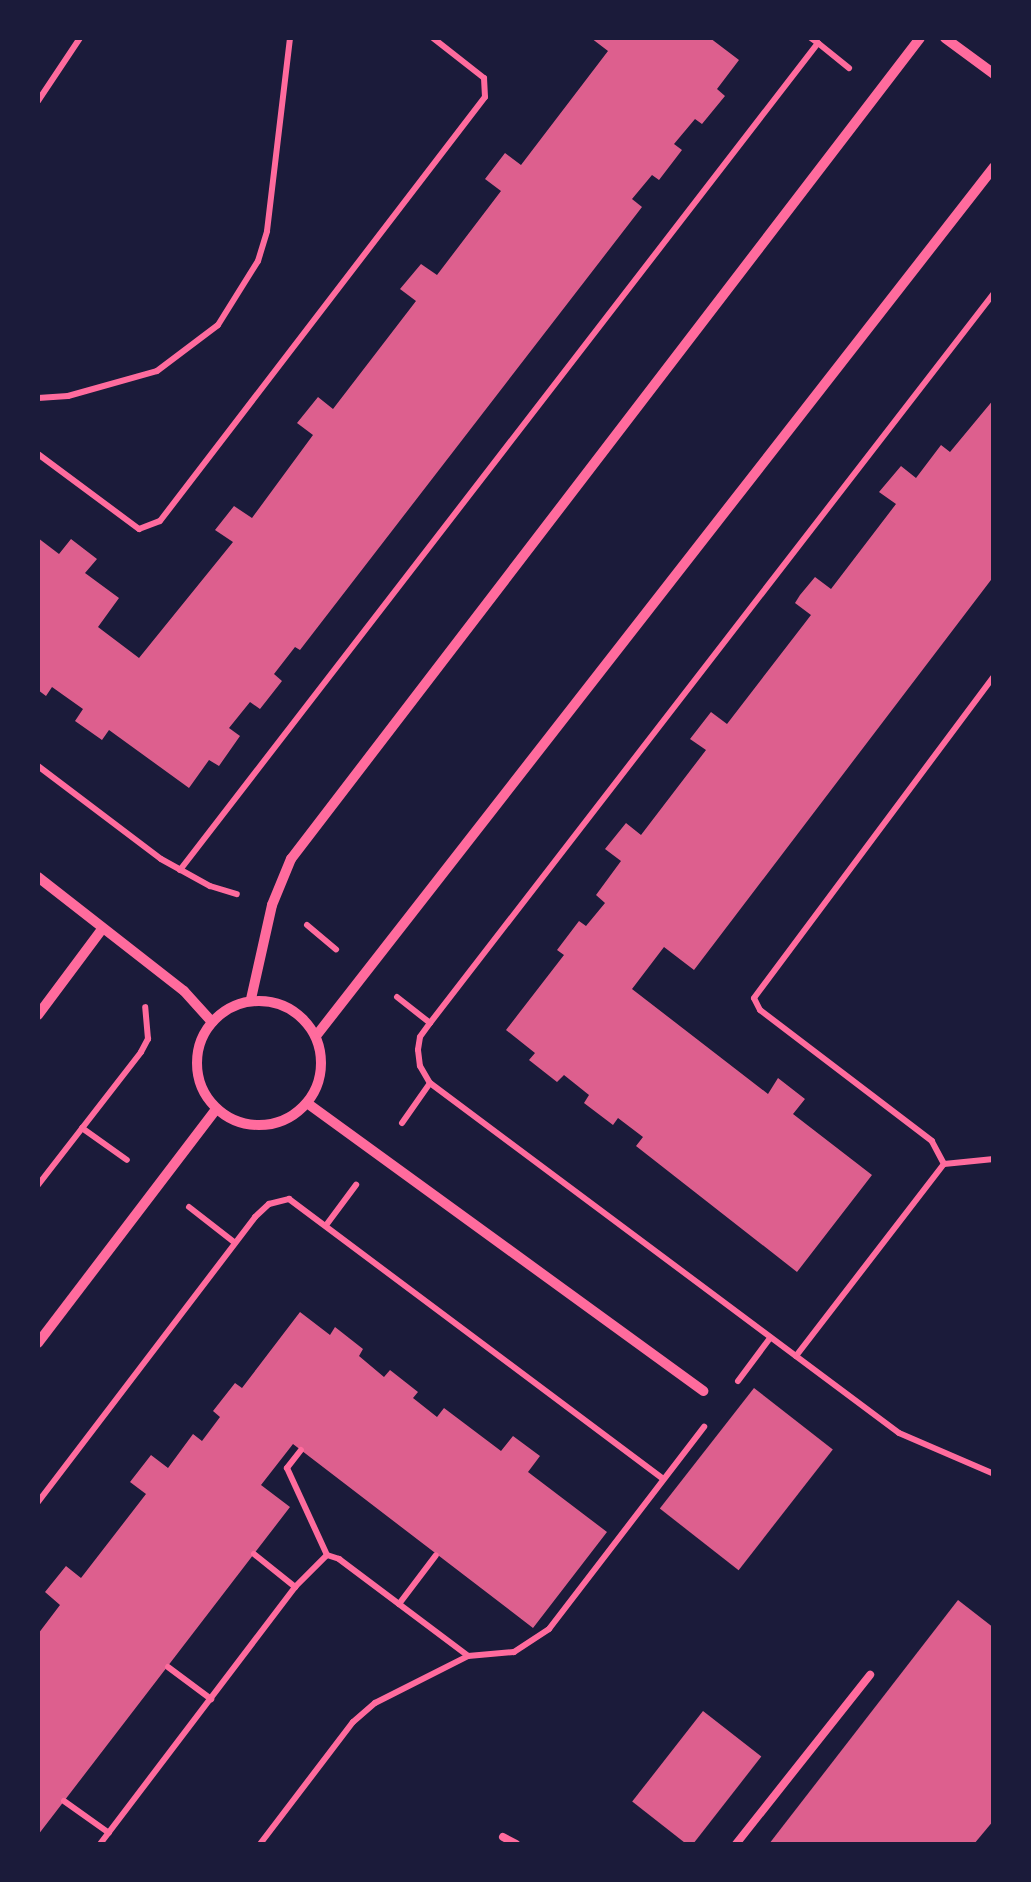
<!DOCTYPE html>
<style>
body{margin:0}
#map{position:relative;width:1031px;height:1882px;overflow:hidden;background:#1b1b3a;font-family:"Playfair Display",serif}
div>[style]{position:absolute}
.building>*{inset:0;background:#dd5f8e;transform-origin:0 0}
.path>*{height:6px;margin:-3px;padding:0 3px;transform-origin:3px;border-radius:3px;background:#ff6b9d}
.service>*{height:8px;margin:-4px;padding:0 4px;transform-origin:4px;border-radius:4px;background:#ff6b9d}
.minor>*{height:10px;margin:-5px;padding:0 5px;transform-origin:5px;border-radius:5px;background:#ff6b9d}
.minor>.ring{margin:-5px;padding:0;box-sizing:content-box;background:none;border:10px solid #ff6b9d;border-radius:50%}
span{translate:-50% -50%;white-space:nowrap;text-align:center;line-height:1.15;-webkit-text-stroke:8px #1b1b3a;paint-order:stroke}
.frame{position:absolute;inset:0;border:40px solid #1b1b3a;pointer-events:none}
</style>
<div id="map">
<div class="building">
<i style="clip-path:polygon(591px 38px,710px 38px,739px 60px,717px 89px,725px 96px,702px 124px,695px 119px,674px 144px,682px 150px,659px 180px,652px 175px,632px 199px,642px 207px,300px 650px,295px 647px,274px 674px,282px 681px,260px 709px,250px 702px,229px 728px,240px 736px,219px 766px,209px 760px,189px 788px,109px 730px,102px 740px,75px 721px,83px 709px,52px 687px,46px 696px,38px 690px,38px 538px,59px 554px,71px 539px,97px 559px,85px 573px,119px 598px,98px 627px,139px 658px,233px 542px,215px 530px,234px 506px,252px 518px,313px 435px,297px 423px,318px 397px,333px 409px,416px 301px,400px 289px,421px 264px,437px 275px,501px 191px,485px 179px,505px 153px,521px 165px,608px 51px)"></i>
<i style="clip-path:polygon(994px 399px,994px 576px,694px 970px,664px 947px,632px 989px,768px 1094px,778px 1078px,805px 1099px,793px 1114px,872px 1175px,797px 1272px,636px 1146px,643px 1137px,618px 1118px,613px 1125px,584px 1103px,589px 1095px,564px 1075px,557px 1082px,529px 1060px,535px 1053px,506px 1030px,564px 955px,557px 950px,579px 921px,586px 926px,605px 903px,596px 895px,621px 861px,605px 849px,626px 823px,641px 835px,706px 750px,690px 739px,711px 712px,727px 724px,811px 615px,795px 603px,800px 595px,815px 577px,831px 589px,896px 504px,879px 492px,901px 466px,916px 478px,941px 445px,950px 452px)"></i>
<i style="clip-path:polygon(300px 1312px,330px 1335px,335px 1327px,363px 1349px,359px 1356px,384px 1377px,390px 1370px,418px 1392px,413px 1398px,437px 1417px,444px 1408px,501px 1451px,513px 1436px,540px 1456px,528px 1472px,607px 1532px,533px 1628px,293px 1444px,261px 1485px,290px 1507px,38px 1835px,38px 1634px,60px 1605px,45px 1592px,66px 1566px,81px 1578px,146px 1494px,130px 1482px,151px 1455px,168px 1468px,193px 1434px,202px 1441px,220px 1417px,213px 1411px,235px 1383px,242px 1388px)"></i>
<i style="left:754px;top:1388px;width:100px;height:153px;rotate:38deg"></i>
<i style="clip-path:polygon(958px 1600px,994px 1628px,994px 1820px,974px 1844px,769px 1844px)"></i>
<i style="left:703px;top:1711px;width:74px;height:115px;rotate:38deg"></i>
</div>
<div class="path">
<i style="left:818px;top:43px;width:40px;rotate:39deg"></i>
<i style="left:38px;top:101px;width:76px;rotate:-56.3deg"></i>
<i style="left:994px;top:293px;width:922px;rotate:127.69deg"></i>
<i style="left:430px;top:1023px;width:17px;rotate:126deg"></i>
<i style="left:420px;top:1037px;width:13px;rotate:99deg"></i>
<i style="left:418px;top:1050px;width:16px;rotate:83deg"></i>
<i style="left:420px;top:1066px;width:20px;rotate:60deg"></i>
<i style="left:430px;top:1083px;width:585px;rotate:36.73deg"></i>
<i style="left:899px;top:1433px;width:103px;rotate:23.3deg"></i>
<i style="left:38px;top:398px;width:30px;rotate:-4deg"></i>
<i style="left:68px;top:396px;width:92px;rotate:-15.7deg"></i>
<i style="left:157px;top:371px;width:76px;rotate:-37deg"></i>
<i style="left:218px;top:325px;width:75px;rotate:-58deg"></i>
<i style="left:258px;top:261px;width:31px;rotate:-73deg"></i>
<i style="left:267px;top:231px;width:194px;rotate:-83.2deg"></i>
<i style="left:38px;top:454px;width:126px;rotate:36.6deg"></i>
<i style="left:139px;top:529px;width:22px;rotate:-21deg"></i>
<i style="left:160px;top:521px;width:534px;rotate:-52.53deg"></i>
<i style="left:485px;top:97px;width:19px;rotate:-93deg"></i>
<i style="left:484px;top:78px;width:65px;rotate:-141.9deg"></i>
<i style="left:38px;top:766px;width:154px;rotate:37.1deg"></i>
<i style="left:161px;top:859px;width:56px;rotate:28.9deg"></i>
<i style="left:210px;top:886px;width:28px;rotate:17deg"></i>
<i style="left:180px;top:870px;width:1044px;rotate:-52.35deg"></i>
<i style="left:818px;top:43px;width:9px;rotate:-144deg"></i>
<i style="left:307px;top:925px;width:38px;rotate:40deg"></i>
<i style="left:397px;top:997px;width:42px;rotate:38.2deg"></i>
<i style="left:402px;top:1123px;width:49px;rotate:-55deg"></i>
<i style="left:82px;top:1128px;width:55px;rotate:35.4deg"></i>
<i style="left:944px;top:1164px;width:26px;rotate:-118deg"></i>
<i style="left:932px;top:1141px;width:216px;rotate:-142.7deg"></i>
<i style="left:760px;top:1010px;width:13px;rotate:-117deg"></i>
<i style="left:754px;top:998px;width:402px;rotate:-53.3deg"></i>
<i style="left:38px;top:1185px;width:168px;rotate:-52.2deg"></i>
<i style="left:141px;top:1052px;width:15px;rotate:-62deg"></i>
<i style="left:148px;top:1039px;width:32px;rotate:-95deg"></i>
<i style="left:189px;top:1207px;width:58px;rotate:38deg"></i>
<i style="left:327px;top:1224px;width:49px;rotate:-53.4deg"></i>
<i style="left:796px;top:1356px;width:242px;rotate:-52.4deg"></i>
<i style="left:944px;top:1164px;width:50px;rotate:-5.7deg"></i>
<i style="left:738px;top:1381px;width:54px;rotate:-53.3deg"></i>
<i style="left:301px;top:1450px;width:23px;rotate:128deg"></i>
<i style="left:287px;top:1468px;width:96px;rotate:65.3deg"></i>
<i style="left:38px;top:1502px;width:358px;rotate:-52.7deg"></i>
<i style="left:255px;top:1217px;width:19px;rotate:-43deg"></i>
<i style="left:269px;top:1204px;width:21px;rotate:-14deg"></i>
<i style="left:289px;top:1199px;width:467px;rotate:36.8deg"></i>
<i style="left:254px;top:1554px;width:53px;rotate:38.8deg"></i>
<i style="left:399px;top:1604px;width:61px;rotate:-52.9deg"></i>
<i style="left:168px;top:1667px;width:54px;rotate:36.7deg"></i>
<i style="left:64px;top:1801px;width:55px;rotate:35.4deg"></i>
<i style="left:100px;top:1844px;width:323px;rotate:-52.8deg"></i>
<i style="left:295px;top:1587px;width:45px;rotate:-45deg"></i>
<i style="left:327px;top:1555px;width:13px;rotate:18deg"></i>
<i style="left:339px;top:1559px;width:161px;rotate:36.9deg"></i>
<i style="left:260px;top:1844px;width:153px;rotate:-52.7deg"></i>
<i style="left:353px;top:1722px;width:29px;rotate:-41deg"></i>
<i style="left:375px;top:1703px;width:104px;rotate:-26.8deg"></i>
<i style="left:468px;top:1656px;width:46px;rotate:-5deg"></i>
<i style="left:514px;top:1652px;width:42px;rotate:-33.3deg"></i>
<i style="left:549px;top:1629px;width:255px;rotate:-52.5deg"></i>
</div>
<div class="service">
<i style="left:503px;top:1837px;width:15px;rotate:28deg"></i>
<i style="left:736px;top:1844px;width:216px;rotate:-51.6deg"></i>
</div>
<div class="minor">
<i style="left:945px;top:38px;width:61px;rotate:36.3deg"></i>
<i style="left:38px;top:877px;width:185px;rotate:38deg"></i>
<i style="left:184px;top:991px;width:42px;rotate:47.9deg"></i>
<i style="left:251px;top:999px;width:96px;rotate:-77.4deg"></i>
<i style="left:272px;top:905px;width:50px;rotate:-67.6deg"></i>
<i style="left:291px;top:859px;width:1034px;rotate:-52.54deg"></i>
<i class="ring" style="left:197px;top:1001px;width:114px;height:114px"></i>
<i style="left:38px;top:1015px;width:107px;rotate:-53.3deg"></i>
<i style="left:316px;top:1036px;width:1102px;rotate:-52.04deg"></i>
<i style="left:307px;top:1103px;width:490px;rotate:36deg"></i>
<i style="left:38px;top:1343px;width:294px;rotate:-52.7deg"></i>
</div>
<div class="frame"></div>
</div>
